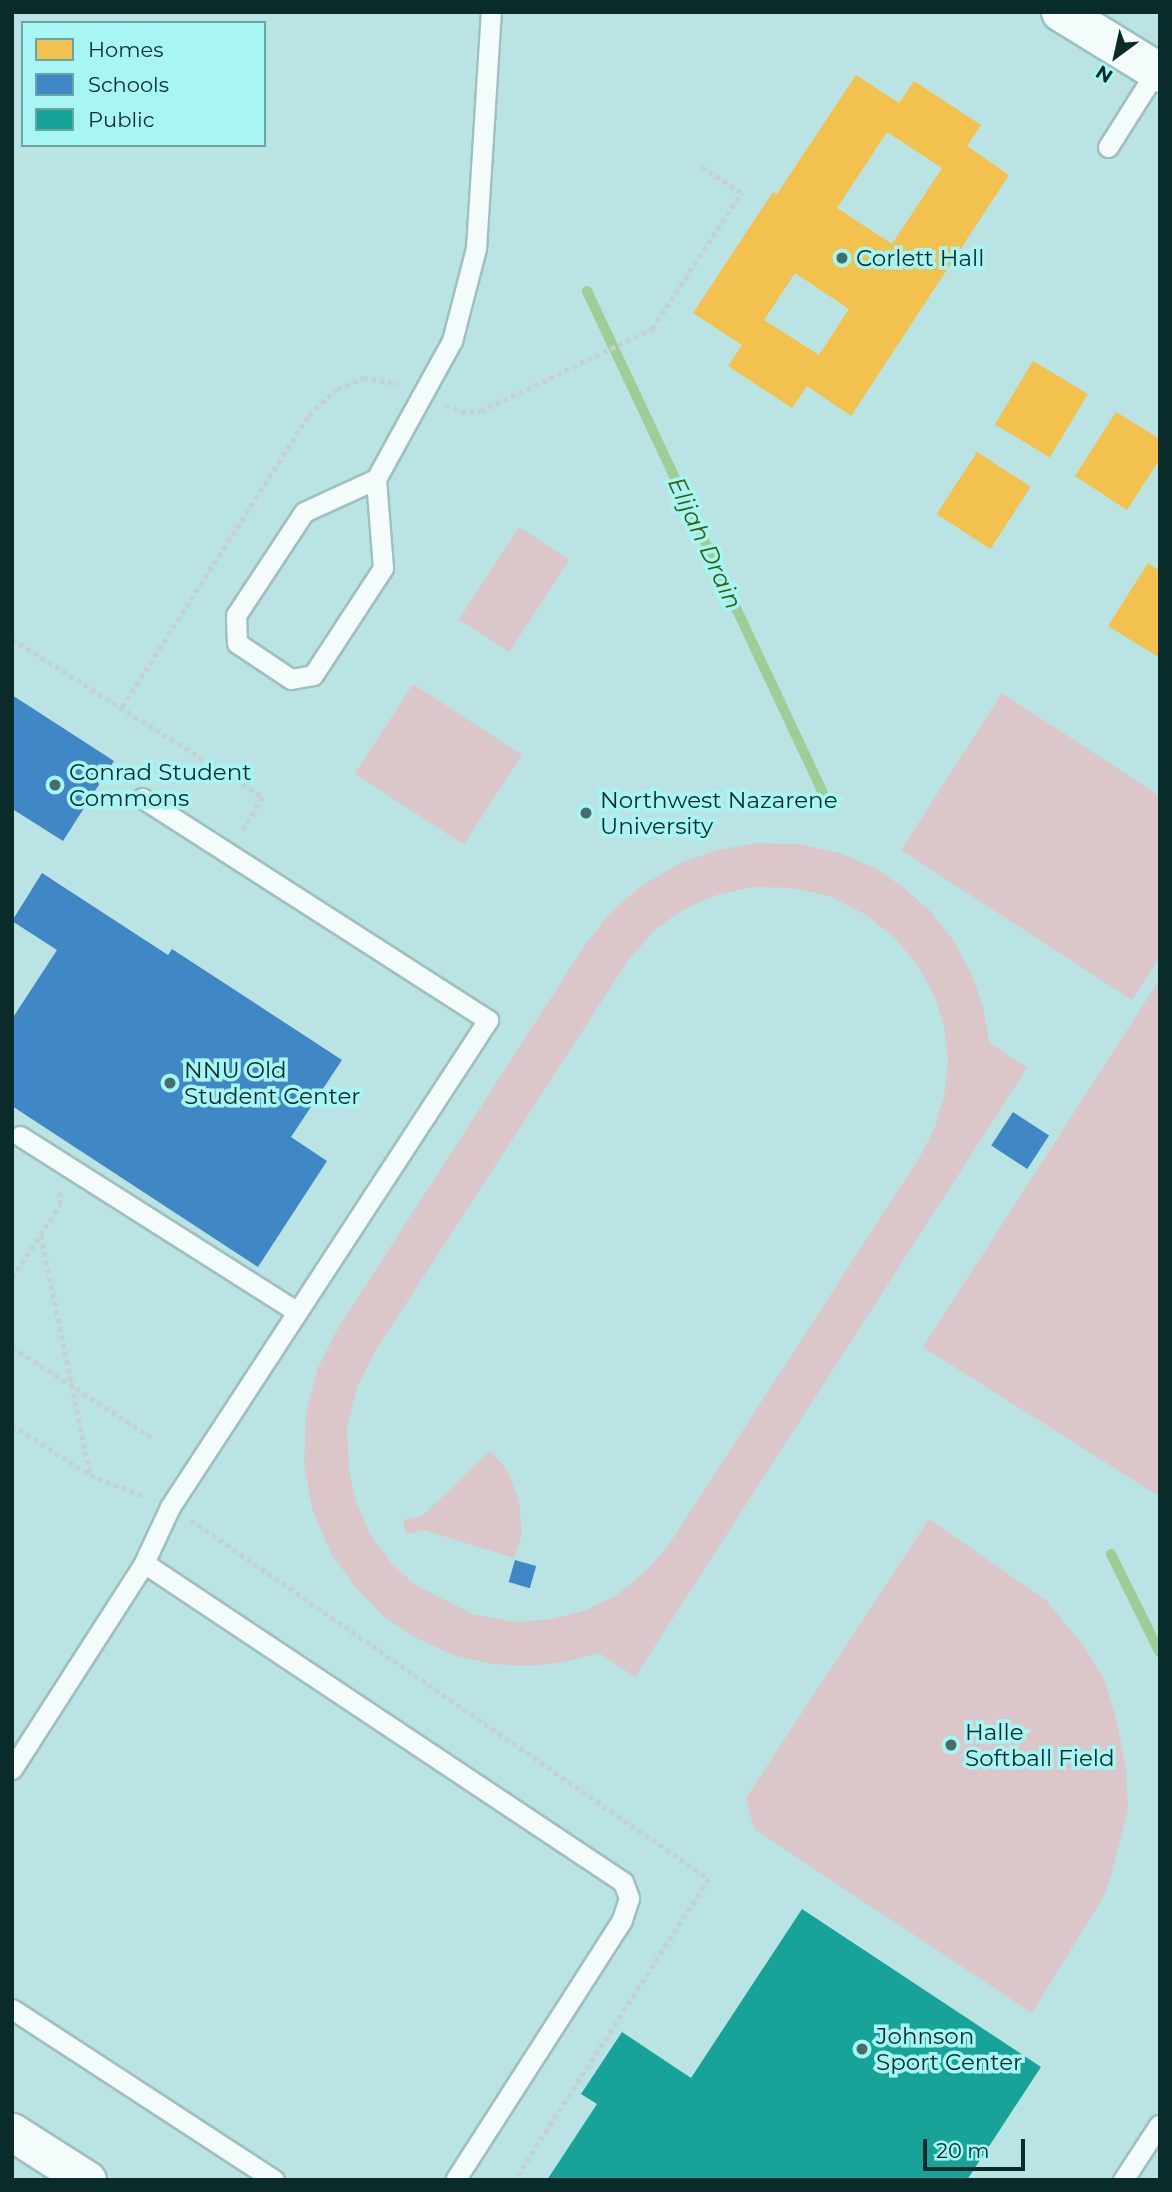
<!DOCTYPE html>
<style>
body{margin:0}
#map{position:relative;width:1172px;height:2192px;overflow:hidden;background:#b9e4e3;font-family:Montserrat,sans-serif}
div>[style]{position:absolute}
.green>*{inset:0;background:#dbc6c9;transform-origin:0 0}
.homes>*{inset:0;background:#f2c14e;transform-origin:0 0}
.schools>*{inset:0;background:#3f88c5;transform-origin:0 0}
.public>*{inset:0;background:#17a398}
.stream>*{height:10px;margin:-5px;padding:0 5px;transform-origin:5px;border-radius:5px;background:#9ecd95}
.path>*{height:4.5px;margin-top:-2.25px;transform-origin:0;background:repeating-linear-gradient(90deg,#c4d2d2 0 5px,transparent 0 8.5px)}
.roads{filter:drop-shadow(2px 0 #9ec0bf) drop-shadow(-2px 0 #9ec0bf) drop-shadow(0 2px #9ec0bf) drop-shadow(0 -2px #9ec0bf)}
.lane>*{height:19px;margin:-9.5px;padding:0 9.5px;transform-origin:9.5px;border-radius:9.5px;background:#f4fbfb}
.street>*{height:37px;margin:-18.5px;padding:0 18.5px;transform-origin:18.5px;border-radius:18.5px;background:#f4fbfb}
.secondary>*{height:38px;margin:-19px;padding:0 19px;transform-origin:19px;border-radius:19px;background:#f4fbfb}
.dots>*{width:19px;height:19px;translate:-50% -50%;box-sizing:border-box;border:4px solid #a7f6f4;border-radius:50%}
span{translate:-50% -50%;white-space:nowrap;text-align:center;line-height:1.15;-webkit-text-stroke:7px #a7f6f4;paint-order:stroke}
.poi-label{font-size:23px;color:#092c2b}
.left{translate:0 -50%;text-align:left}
.water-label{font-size:24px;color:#35600d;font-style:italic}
.frame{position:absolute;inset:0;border:14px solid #092c2b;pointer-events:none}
.legend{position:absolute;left:21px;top:21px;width:245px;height:126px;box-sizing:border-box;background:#a7f6f4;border:2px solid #68a5a4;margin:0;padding:9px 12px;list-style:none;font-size:21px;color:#092c2b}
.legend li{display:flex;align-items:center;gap:14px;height:35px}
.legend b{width:35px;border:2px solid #68a5a4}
.north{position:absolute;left:1081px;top:21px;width:70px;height:70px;-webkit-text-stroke:5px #a7f6f4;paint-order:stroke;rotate:213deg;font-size:19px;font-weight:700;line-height:28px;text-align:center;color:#092c2b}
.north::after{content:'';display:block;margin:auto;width:24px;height:32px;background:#092c2b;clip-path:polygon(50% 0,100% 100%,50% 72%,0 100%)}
.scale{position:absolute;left:923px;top:2139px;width:102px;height:32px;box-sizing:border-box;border:4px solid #092c2b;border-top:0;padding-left:9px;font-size:21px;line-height:24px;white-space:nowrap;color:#092c2b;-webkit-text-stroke:5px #a7f6f4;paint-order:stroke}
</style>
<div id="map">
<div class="green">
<i style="left:519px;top:527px;width:60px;height:110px;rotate:33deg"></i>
<i style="left:413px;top:684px;width:130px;height:107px;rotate:33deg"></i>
<i style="clip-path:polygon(1002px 693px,1160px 796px,1160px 957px,1132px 1000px,901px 850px)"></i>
<i style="clip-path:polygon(evenodd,757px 843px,797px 844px,840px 853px,877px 869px,904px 888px,932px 913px,955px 943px,971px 973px,983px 1006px,989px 1042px,1027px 1068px,635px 1677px,599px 1653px,564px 1662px,528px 1666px,491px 1664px,453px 1655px,416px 1638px,382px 1615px,356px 1588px,330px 1552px,312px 1508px,304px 1464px,306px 1414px,317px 1370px,337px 1330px,585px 945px,610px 913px,640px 887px,678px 864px,718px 850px,757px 843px,753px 887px,791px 888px,829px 896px,866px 915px,895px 938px,917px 964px,935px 997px,944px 1027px,948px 1062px,944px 1096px,935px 1127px,919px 1158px,670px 1543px,649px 1568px,617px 1595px,586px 1610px,553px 1619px,514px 1622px,472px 1614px,415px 1585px,392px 1564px,370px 1534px,356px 1502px,349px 1470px,347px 1429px,357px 1387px,376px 1350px,629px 959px,656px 929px,684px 909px,717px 895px,753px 887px)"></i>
<i style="clip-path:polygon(1160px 979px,1160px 1497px,923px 1347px)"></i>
<i style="clip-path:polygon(490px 1451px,507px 1470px,519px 1501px,522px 1534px,514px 1558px,424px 1530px,406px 1534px,403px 1520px,422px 1516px)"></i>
<i style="clip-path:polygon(929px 1519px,1047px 1601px,1085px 1648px,1104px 1679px,1117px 1722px,1126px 1769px,1128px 1810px,1112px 1873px,1104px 1896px,1032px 2013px,754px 1829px,746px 1798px)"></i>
</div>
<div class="homes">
<i style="clip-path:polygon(evenodd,856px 75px,899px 103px,914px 81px,981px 125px,967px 146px,1009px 175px,851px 416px,807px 386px,792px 408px,728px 366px,742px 345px,693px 313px,773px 192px,777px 194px,856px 75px,887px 132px,942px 168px,892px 244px,837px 208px,887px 132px,856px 75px,795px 273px,849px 309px,819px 355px,764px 320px,795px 273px)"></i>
<i style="left:1033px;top:361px;width:64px;height:74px;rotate:31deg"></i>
<i style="clip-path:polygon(1116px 412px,1160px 439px,1160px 459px,1127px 510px,1075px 476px)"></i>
<i style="left:977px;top:452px;width:64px;height:74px;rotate:33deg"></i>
<i style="clip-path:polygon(1148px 563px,1160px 571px,1160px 658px,1108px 626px)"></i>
</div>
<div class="schools">
<i style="clip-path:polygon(12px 695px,114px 761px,63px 841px,14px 810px,12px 813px)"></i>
<i style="clip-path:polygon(42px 873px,168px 955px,172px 949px,342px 1060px,291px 1137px,327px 1161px,258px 1267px,12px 1106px,12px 1019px,57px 950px,12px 921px)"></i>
<i style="left:1013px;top:1112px;width:43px;height:40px;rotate:33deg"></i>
<i style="left:515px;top:1560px;width:22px;height:23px;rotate:16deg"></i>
</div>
<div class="public">
<i style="clip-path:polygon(802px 1909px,1041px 2067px,967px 2180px,547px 2180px,597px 2104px,581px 2094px,622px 2032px,691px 2078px)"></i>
</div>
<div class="stream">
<i style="left:587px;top:291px;width:557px;rotate:64.82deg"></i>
<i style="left:1111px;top:1554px;width:110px;rotate:63.7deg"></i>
</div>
<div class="path">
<i style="left:445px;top:405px;width:17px;rotate:24deg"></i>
<i style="left:461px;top:412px;width:19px;rotate:-3deg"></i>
<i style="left:480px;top:411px;width:191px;rotate:-25.5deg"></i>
<i style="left:652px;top:329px;width:163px;rotate:-56.8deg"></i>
<i style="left:741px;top:193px;width:51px;rotate:-146.9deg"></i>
<i style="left:12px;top:639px;width:297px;rotate:32.2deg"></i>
<i style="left:263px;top:797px;width:42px;rotate:121.4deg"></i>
<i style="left:122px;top:707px;width:347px;rotate:-57.4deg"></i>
<i style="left:309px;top:415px;width:38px;rotate:-43deg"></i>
<i style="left:337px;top:389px;width:28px;rotate:-23deg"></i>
<i style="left:363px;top:378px;width:36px;rotate:9deg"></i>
<i style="left:41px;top:1235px;width:244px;rotate:78.4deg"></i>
<i style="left:12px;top:1278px;width:87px;rotate:-56.7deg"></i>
<i style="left:60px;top:1205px;width:13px;rotate:-90deg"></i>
<i style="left:12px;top:1347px;width:169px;rotate:32.9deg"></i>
<i style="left:12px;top:1425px;width:93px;rotate:32.7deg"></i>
<i style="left:90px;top:1475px;width:60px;rotate:21.4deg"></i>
<i style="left:191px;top:1520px;width:630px;rotate:34.72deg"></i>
<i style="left:709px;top:1879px;width:358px;rotate:122.8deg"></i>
</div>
<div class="roads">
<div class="lane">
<i style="left:1108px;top:147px;width:90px;rotate:-57.7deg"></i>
<i style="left:376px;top:479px;width:79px;rotate:155.4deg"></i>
<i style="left:304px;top:512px;width:123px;rotate:123.4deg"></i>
<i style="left:236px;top:615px;width:28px;rotate:88deg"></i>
<i style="left:237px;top:643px;width:65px;rotate:33.7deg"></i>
<i style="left:291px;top:679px;width:22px;rotate:-10deg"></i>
<i style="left:313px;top:675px;width:128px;rotate:-56.8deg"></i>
<i style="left:383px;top:568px;width:89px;rotate:-94.5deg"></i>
<i style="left:376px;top:479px;width:158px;rotate:-61.2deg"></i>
<i style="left:452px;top:341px;width:96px;rotate:-75.5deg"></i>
<i style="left:476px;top:248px;width:236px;rotate:-86.4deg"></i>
<i style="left:20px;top:1136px;width:328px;rotate:32.4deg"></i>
<i style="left:144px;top:1563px;width:576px;rotate:33.66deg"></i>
<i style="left:623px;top:1882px;width:17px;rotate:69deg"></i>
<i style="left:629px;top:1898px;width:23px;rotate:108deg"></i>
<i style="left:622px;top:1920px;width:309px;rotate:122.7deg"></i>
<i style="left:12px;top:1769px;width:245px;rotate:-57.3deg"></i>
<i style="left:144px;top:1563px;width:62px;rotate:-65.1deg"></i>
<i style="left:170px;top:1507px;width:582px;rotate:-56.86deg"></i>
<i style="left:488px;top:1020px;width:411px;rotate:-147.3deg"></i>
<i style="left:12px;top:2009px;width:313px;rotate:33.1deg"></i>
<i style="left:1123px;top:2180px;width:66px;rotate:-56.8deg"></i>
</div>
<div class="street">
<i style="left:12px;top:2132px;width:89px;rotate:32.6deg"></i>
</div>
<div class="secondary">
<i style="left:1061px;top:12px;width:116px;rotate:31.6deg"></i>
</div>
</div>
<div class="dots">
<i style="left:842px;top:258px;background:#476c6b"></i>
<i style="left:55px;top:785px;background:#476c6b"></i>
<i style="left:586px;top:813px;background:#476c6b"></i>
<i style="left:170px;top:1083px;background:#476c6b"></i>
<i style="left:951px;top:1745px;background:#476c6b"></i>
<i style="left:862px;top:2049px;background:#476c6b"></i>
</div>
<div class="poi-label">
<span class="left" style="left:856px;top:258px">Corlett Hall</span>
<span class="left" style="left:69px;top:785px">Conrad Student<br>Commons</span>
<span class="left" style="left:600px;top:813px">Northwest Nazarene<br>University</span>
<span class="left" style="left:184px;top:1083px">NNU Old<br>Student Center</span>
<span class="left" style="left:965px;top:1745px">Halle<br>Softball Field</span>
<span class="left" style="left:876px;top:2049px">Johnson<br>Sport Center</span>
</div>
<div class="water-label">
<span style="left:705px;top:543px;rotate:65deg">Elijah Drain</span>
</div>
<div class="frame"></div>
<ul class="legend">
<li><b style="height:19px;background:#f2c14e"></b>Homes</li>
<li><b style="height:19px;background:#3f88c5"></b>Schools</li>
<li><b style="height:19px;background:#17a398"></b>Public</li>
</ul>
<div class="north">N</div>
<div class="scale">20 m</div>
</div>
